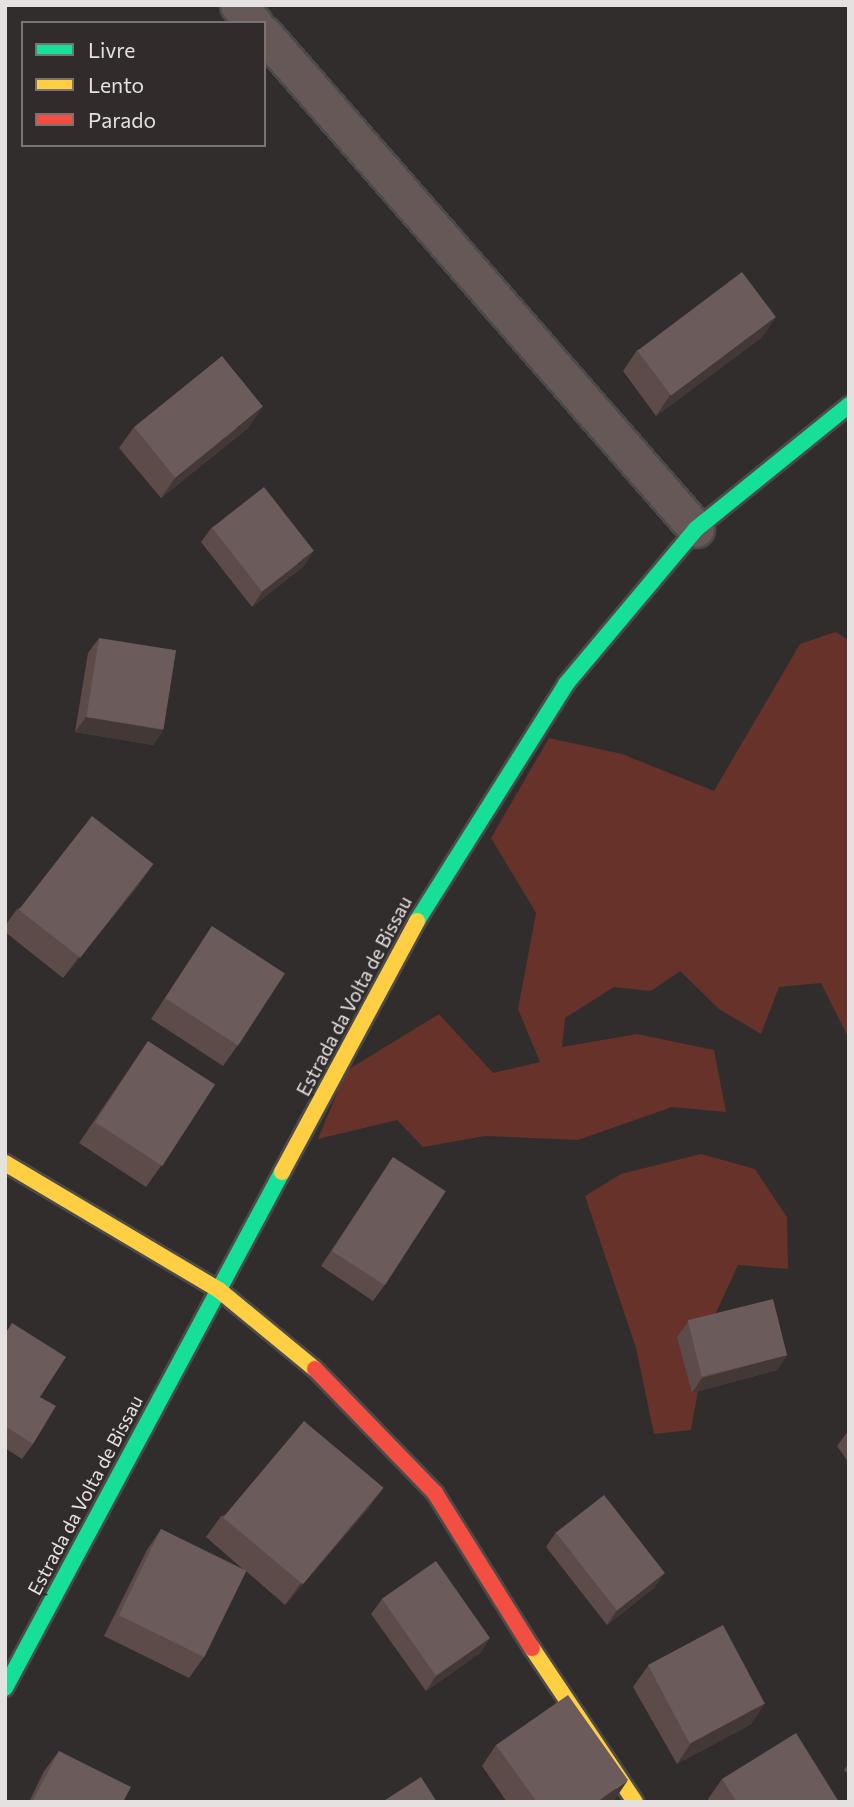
<!DOCTYPE html>
<style>
body{margin:0}
#map{position:relative;width:854px;height:1807px;overflow:hidden;background:#302d2c;font-family:Commissioner,sans-serif}
div>[style]{position:absolute}
.green>*{inset:0;background:#663229}
.roads{filter:drop-shadow(2px 0 #4c4a4a) drop-shadow(-2px 0 #4c4a4a) drop-shadow(0 2px #4c4a4a) drop-shadow(0 -2px #4c4a4a)}
.street>*{height:35px;margin:-17.5px;padding:0 17.5px;transform-origin:17.5px;border-radius:17.5px;background:#655856}
.fast>*{height:16px;margin:-8px;padding:0 8px;transform-origin:8px;border-radius:8px;background:#16e098}
.slow>*{height:16px;margin:-8px;padding:0 8px;transform-origin:8px;border-radius:8px;background:#ffcf43}
.jam>*{height:16px;margin:-8px;padding:0 8px;transform-origin:8px;border-radius:8px;background:#f24e42}
.wall>*{inset:0;background:#5c4b49}
.shaded-wall>*{inset:0;background:#443837}
.building>*{inset:0;background:#6b5b5a;transform-origin:0 0}
span{translate:-50% -50%;white-space:nowrap;text-align:center;line-height:1.15;-webkit-text-stroke:5px #312c2b;paint-order:stroke}
.street-label{font-size:19px;color:#e4e1e0}
.frame{position:absolute;inset:0;border:7px solid #e4e1e0;pointer-events:none}
.legend{position:absolute;left:21px;top:21px;width:245px;height:126px;box-sizing:border-box;background:#312c2b;border:2px solid #797473;margin:0;padding:9px 12px;list-style:none;font-size:21px;color:#e4e1e0}
.legend li{display:flex;align-items:center;gap:14px;height:35px}
.legend b{width:35px;border:2px solid #797473}
</style>
<div id="map">
<div class="green">
<i style="clip-path:polygon(835px 632px,849px 640px,849px 1039px,821px 983px,779px 987px,761px 1034px,719px 1009px,680px 971px,651px 991px,614px 987px,565px 1018px,562px 1047px,637px 1034px,714px 1050px,726px 1112px,672px 1107px,578px 1140px,485px 1136px,423px 1147px,397px 1120px,318px 1139px,346px 1071px,439px 1014px,493px 1073px,540px 1062px,518px 1009px,536px 913px,491px 838px,549px 738px,622px 754px,714px 791px,800px 644px)"></i>
<i style="clip-path:polygon(701px 1154px,755px 1169px,787px 1217px,788px 1269px,738px 1265px,709px 1328px,691px 1430px,654px 1434px,636px 1348px,585px 1196px,621px 1174px)"></i>
</div>
<div class="roads">
<div class="street">
<i style="left:238px;top:5px;width:24px;rotate:48deg"></i>
<i style="left:264px;top:34px;width:657px;rotate:48.89deg"></i>
</div>
<div class="fast">
<i style="left:417px;top:921px;width:280px;rotate:-57.8deg"></i>
<i style="left:566px;top:684px;width:202px;rotate:-50deg"></i>
<i style="left:696px;top:529px;width:197px;rotate:-39deg"></i>
<i style="left:5px;top:1688px;width:586px;rotate:-61.77deg"></i>
</div>
<div class="slow">
<i style="left:5px;top:1163px;width:249px;rotate:30.7deg"></i>
<i style="left:219px;top:1290px;width:124px;rotate:39.5deg"></i>
<i style="left:282px;top:1172px;width:285px;rotate:-61.7deg"></i>
<i style="left:532px;top:1648px;width:185px;rotate:56.2deg"></i>
</div>
<div class="jam">
<i style="left:315px;top:1369px;width:173px;rotate:45.9deg"></i>
<i style="left:435px;top:1493px;width:183px;rotate:58deg"></i>
</div>
</div>
<div class="wall">
<i style="clip-path:polygon(776px 317px,761px 338px,656px 416px,623px 371px,637px 350px)"></i>
<i style="clip-path:polygon(134px 427px,248px 428px,161px 498px,119px 448px)"></i>
<i style="clip-path:polygon(212px 527px,304px 566px,252px 607px,201px 542px)"></i>
<i style="clip-path:polygon(99px 638px,163px 730px,153px 745px,75px 732px,88px 653px)"></i>
<i style="clip-path:polygon(153px 864px,139px 885px,63px 978px,5px 932px,5px 926px,17px 909px)"></i>
<i style="clip-path:polygon(212px 926px,238px 1045px,223px 1066px,151px 1019px)"></i>
<i style="clip-path:polygon(148px 1041px,161px 1166px,146px 1187px,79px 1143px)"></i>
<i style="clip-path:polygon(393px 1157px,384px 1286px,373px 1301px,321px 1266px)"></i>
<i style="clip-path:polygon(688px 1322px,787px 1355px,777px 1370px,692px 1393px,677px 1337px)"></i>
<i style="clip-path:polygon(5px 1333px,40px 1397px,33px 1444px,22px 1459px,5px 1448px)"></i>
<i style="clip-path:polygon(849px 1430px,849px 1463px,837px 1446px)"></i>
<i style="clip-path:polygon(383px 1488px,368px 1509px,285px 1605px,246px 1571px,204px 1657px,189px 1678px,104px 1636px,147px 1550px,161px 1529px,245px 1571px,206px 1537px,221px 1516px)"></i>
<i style="clip-path:polygon(556px 1532px,654px 1588px,607px 1625px,546px 1547px)"></i>
<i style="clip-path:polygon(382px 1599px,490px 1638px,480px 1653px,426px 1691px,371px 1614px)"></i>
<i style="clip-path:polygon(648px 1666px,765px 1703px,751px 1724px,677px 1764px,633px 1687px)"></i>
<i style="clip-path:polygon(496px 1745px,614px 1801px,612px 1802px,507px 1802px,482px 1766px)"></i>
<i style="clip-path:polygon(59px 1751px,123px 1802px,29px 1802px,44px 1771px)"></i>
<i style="clip-path:polygon(849px 1763px,849px 1775px,844px 1770px)"></i>
<i style="clip-path:polygon(722px 1779px,839px 1802px,709px 1802px,708px 1799px)"></i>
</div>
<div class="shaded-wall">
<i style="clip-path:polygon(776px 317px,761px 338px,656px 416px,670px 395px)"></i>
<i style="clip-path:polygon(263px 407px,248px 428px,161px 498px,175px 478px)"></i>
<i style="clip-path:polygon(314px 551px,304px 566px,252px 607px,262px 592px)"></i>
<i style="clip-path:polygon(86px 717px,163px 730px,153px 745px,75px 732px)"></i>
<i style="clip-path:polygon(153px 864px,139px 885px,63px 978px,78px 958px)"></i>
<i style="clip-path:polygon(787px 1355px,777px 1370px,692px 1393px,702px 1378px)"></i>
<i style="clip-path:polygon(383px 1488px,368px 1509px,285px 1605px,300px 1584px)"></i>
<i style="clip-path:polygon(665px 1573px,654px 1588px,607px 1625px,617px 1610px)"></i>
<i style="clip-path:polygon(490px 1638px,480px 1653px,426px 1691px,436px 1676px)"></i>
<i style="clip-path:polygon(765px 1703px,751px 1724px,677px 1764px,691px 1743px)"></i>
<i style="clip-path:polygon(628px 1780px,614px 1801px,612px 1802px,597px 1802px)"></i>
</div>
<div class="building">
<i style="left:742px;top:272px;width:56px;height:131px;rotate:53deg"></i>
<i style="left:222px;top:356px;width:65px;height:113px;rotate:51deg"></i>
<i style="left:264px;top:487px;width:81px;height:66px;rotate:52deg"></i>
<i style="left:99px;top:638px;width:78px;height:80px;rotate:9deg"></i>
<i style="left:92px;top:816px;width:78px;height:119px;rotate:38deg"></i>
<i style="left:212px;top:926px;width:87px;height:86px;rotate:33deg"></i>
<i style="left:148px;top:1041px;width:80px;height:97px;rotate:33deg"></i>
<i style="left:393px;top:1157px;width:63px;height:112px;rotate:33deg"></i>
<i style="left:773px;top:1299px;width:58px;height:88px;rotate:76deg"></i>
<i style="clip-path:polygon(12px 1323px,66px 1357px,40px 1397px,56px 1406px,33px 1444px,5px 1426px,5px 1334px)"></i>
<i style="left:304px;top:1421px;width:104px;height:126px;rotate:40deg"></i>
<i style="left:604px;top:1495px;width:99px;height:61px;rotate:52deg"></i>
<i style="left:161px;top:1529px;width:95px;height:96px;rotate:26deg"></i>
<i style="left:436px;top:1561px;width:94px;height:66px;rotate:55deg"></i>
<i style="left:723px;top:1625px;width:89px;height:85px;rotate:62deg"></i>
<i style="clip-path:polygon(568px 1695px,628px 1780px,597px 1802px,537px 1802px,496px 1745px)"></i>
<i style="clip-path:polygon(796px 1733px,839px 1802px,737px 1802px,722px 1779px)"></i>
<i style="clip-path:polygon(59px 1751px,131px 1787px,123px 1802px,32px 1802px)"></i>
<i style="clip-path:polygon(421px 1777px,437px 1802px,382px 1802px)"></i>
</div>
<div class="street-label">
<span style="left:354px;top:996px;rotate:-62deg">Estrada da Volta de Bissau</span>
<span style="left:85px;top:1495px;rotate:-62deg">Estrada da Volta de Bissau</span>
</div>
<div class="frame"></div>
<ul class="legend">
<li><b style="height:9px;background:#16e098"></b>Livre</li>
<li><b style="height:9px;background:#ffcf43"></b>Lento</li>
<li><b style="height:9px;background:#f24e42"></b>Parado</li>
</ul>
</div>
